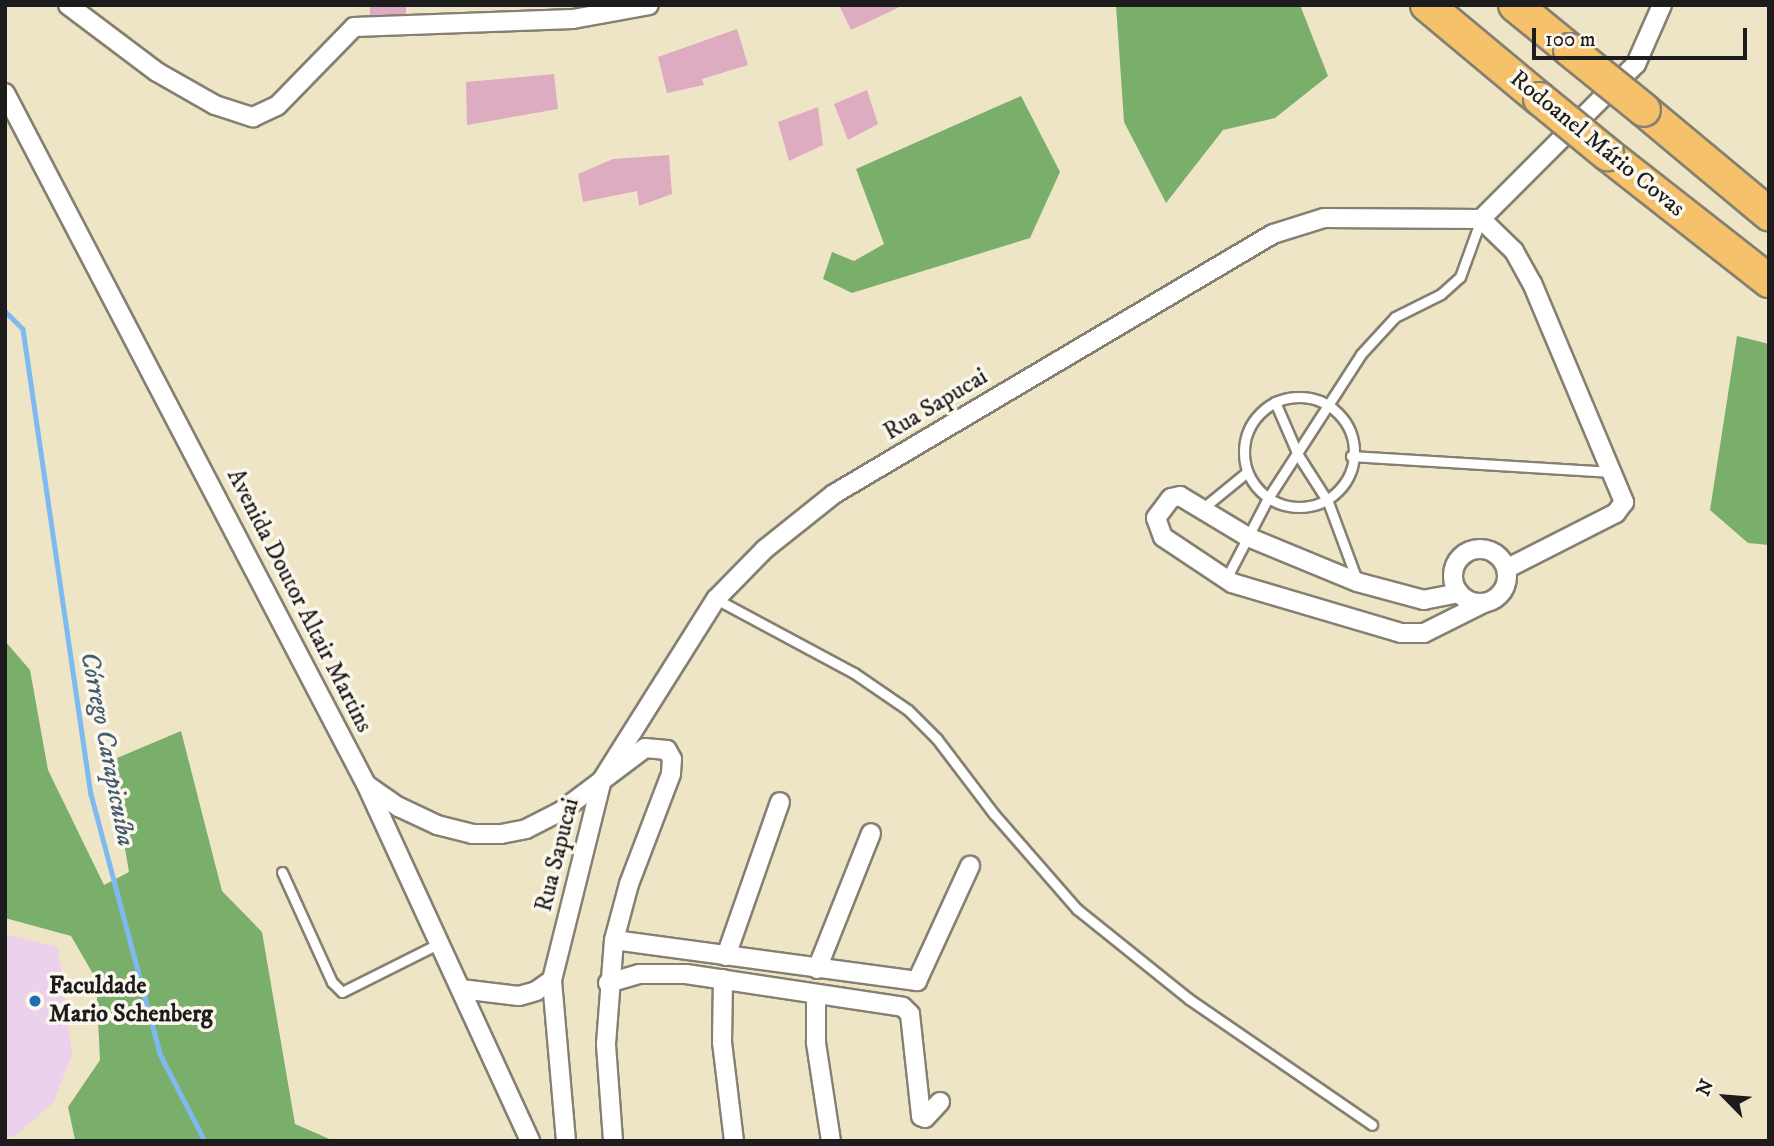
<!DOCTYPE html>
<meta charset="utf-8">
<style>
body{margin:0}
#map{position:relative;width:1774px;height:1146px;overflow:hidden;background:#eee5c6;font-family:"IM FELL DW Pica",serif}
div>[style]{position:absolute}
.built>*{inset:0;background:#ebd1eb}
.forest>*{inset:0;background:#7aaf6b}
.stream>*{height:4.5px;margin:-2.25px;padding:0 2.25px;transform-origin:2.25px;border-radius:2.25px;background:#7ebaf0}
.building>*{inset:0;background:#deacc1;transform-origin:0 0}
.roads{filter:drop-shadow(2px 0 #858071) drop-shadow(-2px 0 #858071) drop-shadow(0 2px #858071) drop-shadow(0 -2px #858071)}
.lane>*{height:9px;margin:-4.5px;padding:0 4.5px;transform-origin:4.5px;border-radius:4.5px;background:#fff}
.lane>.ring{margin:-4.5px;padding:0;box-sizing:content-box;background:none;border:9px solid #fff;border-radius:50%}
.street>*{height:18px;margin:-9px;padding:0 9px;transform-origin:9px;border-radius:9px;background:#fff}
.street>.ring{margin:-9px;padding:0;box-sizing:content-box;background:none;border:18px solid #fff;border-radius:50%}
.highway>*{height:32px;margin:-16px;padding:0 16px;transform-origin:16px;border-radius:16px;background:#f5c16b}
.bridges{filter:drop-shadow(2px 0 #858071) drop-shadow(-2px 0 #858071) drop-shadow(0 2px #858071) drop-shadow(0 -2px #858071)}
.highway-bridge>*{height:32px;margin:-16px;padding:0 16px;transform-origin:16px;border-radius:16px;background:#f5c16b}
.dots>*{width:19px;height:19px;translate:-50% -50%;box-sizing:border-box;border:4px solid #fbf7ec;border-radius:50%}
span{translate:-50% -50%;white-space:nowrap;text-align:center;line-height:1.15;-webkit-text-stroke:7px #fbf7ec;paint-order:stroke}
.street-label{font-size:24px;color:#1c1c1c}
.poi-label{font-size:24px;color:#1c1c1c;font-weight:700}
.left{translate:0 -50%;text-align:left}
.water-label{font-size:26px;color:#435b71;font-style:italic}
.frame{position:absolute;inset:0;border:7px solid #1c1c1c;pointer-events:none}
.north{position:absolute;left:1690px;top:1062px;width:70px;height:70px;-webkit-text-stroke:5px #fbf7ec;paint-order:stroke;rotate:295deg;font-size:19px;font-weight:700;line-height:28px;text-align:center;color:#1c1c1c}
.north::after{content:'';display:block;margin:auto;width:24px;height:32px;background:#1c1c1c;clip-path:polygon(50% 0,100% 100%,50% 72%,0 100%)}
.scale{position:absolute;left:1532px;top:28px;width:215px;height:32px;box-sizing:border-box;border:4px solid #1c1c1c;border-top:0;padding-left:9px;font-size:21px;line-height:24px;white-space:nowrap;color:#1c1c1c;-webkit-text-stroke:5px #fbf7ec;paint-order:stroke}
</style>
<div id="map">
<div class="built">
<i style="clip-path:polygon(5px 934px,58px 947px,72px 1055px,53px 1103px,16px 1135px,5px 1138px)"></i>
</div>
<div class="forest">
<i style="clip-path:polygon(1116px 5px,1300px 5px,1328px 76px,1275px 118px,1223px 130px,1166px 203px,1124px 122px)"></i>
<i style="clip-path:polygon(1021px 96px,1060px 172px,1030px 238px,852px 293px,823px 279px,832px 252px,854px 261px,884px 244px,856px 169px)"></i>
<i style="clip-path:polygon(1737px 336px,1769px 344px,1769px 545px,1748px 543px,1710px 510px)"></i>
<i style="clip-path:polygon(5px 641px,30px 670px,48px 770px,104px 885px,129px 872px,110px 761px,181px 731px,222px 891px,262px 932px,295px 1124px,334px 1141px,75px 1140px,68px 1107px,100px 1060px,96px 979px,71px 936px,5px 918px)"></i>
</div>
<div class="stream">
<i style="left:5px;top:311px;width:25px;rotate:45deg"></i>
<i style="left:23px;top:329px;width:470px;rotate:81.7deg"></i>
<i style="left:91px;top:794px;width:269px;rotate:75.1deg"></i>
<i style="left:160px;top:1054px;width:98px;rotate:62.7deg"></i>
</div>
<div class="building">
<i style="left:370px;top:5px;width:36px;height:10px"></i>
<i style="clip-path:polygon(839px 5px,904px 5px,851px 30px)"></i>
<i style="clip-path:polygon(737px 29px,748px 65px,702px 79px,704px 85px,667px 93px,658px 57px)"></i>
<i style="clip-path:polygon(554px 74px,558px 109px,467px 125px,466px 82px)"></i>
<i style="clip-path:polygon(867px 90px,878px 124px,848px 140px,834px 104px)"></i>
<i style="clip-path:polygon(818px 107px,823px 145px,789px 161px,778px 122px)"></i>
<i style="clip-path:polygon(669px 155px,672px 194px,639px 206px,637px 191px,583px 202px,578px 174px,613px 159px)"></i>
</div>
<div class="roads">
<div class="lane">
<i class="ring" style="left:1244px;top:397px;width:101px;height:101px"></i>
<i style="left:1275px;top:402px;width:58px;rotate:66.5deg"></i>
<i style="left:1298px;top:455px;width:56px;rotate:57.4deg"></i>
<i style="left:1328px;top:502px;width:83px;rotate:69.6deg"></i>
<i style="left:1351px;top:456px;width:261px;rotate:3.5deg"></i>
<i style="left:1203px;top:508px;width:57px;rotate:-39.3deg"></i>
<i style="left:1226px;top:579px;width:91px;rotate:-62.6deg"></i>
<i style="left:1268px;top:498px;width:171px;rotate:-57.1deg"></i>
<i style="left:1361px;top:354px;width:50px;rotate:-47.4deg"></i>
<i style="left:1395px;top:317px;width:51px;rotate:-26.6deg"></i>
<i style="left:1441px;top:294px;width:25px;rotate:-42deg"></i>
<i style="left:1460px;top:277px;width:62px;rotate:-70.1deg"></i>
<i style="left:716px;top:599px;width:157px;rotate:28.2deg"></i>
<i style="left:854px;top:673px;width:65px;rotate:34.4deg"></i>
<i style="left:908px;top:710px;width:41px;rotate:45deg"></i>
<i style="left:937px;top:739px;width:94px;rotate:52.8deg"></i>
<i style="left:994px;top:814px;width:126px;rotate:48.9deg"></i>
<i style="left:1077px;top:909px;width:144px;rotate:38.8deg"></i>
<i style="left:1189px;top:999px;width:222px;rotate:34.5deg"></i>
<i style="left:282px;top:872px;width:121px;rotate:65.6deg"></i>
<i style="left:332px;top:982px;width:14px;rotate:45deg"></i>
<i style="left:342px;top:992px;width:110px;rotate:-26.6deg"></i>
</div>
<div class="street">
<i style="left:68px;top:5px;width:111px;rotate:37deg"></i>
<i style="left:157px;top:72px;width:67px;rotate:29.6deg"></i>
<i style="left:215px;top:105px;width:40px;rotate:18deg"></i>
<i style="left:253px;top:117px;width:26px;rotate:-25deg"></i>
<i style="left:277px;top:106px;width:110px;rotate:-45.7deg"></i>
<i style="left:354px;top:27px;width:219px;rotate:-2.1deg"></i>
<i style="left:573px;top:19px;width:77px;rotate:-10.4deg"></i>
<i style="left:5px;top:93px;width:780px;rotate:62.42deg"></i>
<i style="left:366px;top:784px;width:393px;rotate:65.3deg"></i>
<i style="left:1481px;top:219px;width:46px;rotate:44.1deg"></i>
<i style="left:1514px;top:251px;width:37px;rotate:61deg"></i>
<i style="left:1532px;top:283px;width:238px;rotate:67.2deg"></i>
<i style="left:1624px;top:502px;width:14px;rotate:126deg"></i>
<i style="left:1616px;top:513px;width:123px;rotate:153deg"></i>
<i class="ring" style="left:1453px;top:549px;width:36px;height:36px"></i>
<i style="left:1459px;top:593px;width:36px;rotate:169deg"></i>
<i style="left:1424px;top:600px;width:69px;rotate:-165deg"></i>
<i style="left:1357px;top:582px;width:118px;rotate:-157.6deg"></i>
<i style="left:1248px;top:537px;width:79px;rotate:-148.9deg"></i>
<i style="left:1180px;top:496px;width:9px;rotate:167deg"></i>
<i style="left:1171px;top:498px;width:25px;rotate:127deg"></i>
<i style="left:1156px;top:518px;width:20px;rotate:70deg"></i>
<i style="left:1163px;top:537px;width:83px;rotate:33.7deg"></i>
<i style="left:1232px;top:583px;width:176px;rotate:16.5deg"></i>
<i style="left:1401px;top:633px;width:23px"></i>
<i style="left:1424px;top:633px;width:67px;rotate:-26.6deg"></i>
<i style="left:367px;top:785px;width:39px;rotate:35deg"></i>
<i style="left:399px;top:807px;width:42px;rotate:25.3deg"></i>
<i style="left:437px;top:825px;width:36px;rotate:14deg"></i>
<i style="left:472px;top:834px;width:29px"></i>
<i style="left:501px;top:834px;width:25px;rotate:-11deg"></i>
<i style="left:526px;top:829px;width:38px;rotate:-27deg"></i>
<i style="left:560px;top:812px;width:106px;rotate:-37deg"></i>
<i style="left:645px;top:748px;width:22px;rotate:5deg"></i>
<i style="left:667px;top:750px;width:10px;rotate:61deg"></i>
<i style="left:672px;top:759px;width:15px;rotate:94deg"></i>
<i style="left:671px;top:774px;width:118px;rotate:110.9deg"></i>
<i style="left:629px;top:884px;width:58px;rotate:105deg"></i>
<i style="left:614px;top:940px;width:105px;rotate:94.4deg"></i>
<i style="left:606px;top:1045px;width:96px;rotate:85.8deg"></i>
<i style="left:614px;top:940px;width:306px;rotate:7.7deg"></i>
<i style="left:917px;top:981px;width:127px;rotate:-65.3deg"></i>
<i style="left:726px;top:956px;width:163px;rotate:-70.7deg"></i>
<i style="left:817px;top:969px;width:146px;rotate:-68.3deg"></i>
<i style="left:723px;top:979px;width:63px;rotate:90.9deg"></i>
<i style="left:722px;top:1042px;width:100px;rotate:83.1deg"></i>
<i style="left:608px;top:983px;width:32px;rotate:-16deg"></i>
<i style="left:639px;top:974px;width:47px"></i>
<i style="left:686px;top:974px;width:219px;rotate:8.6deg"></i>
<i style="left:903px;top:1007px;width:10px;rotate:45deg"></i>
<i style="left:910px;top:1014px;width:103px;rotate:83.8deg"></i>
<i style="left:921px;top:1116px;width:4px;rotate:27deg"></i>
<i style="left:925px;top:1118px;width:22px;rotate:-47deg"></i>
<i style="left:461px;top:989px;width:58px;rotate:6.9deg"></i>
<i style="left:519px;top:996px;width:18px;rotate:-16deg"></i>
<i style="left:536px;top:991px;width:19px;rotate:-35deg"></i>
<i style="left:816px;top:995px;width:48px;rotate:90deg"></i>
<i style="left:816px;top:1043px;width:99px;rotate:81.3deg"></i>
<i style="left:566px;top:1141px;width:162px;rotate:-95deg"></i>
<i style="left:552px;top:980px;width:206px;rotate:-76deg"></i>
<i style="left:602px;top:780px;width:214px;rotate:-57.8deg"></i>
<i style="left:716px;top:599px;width:70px;rotate:-45.6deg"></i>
<i style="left:765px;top:549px;width:88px;rotate:-38.6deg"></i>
<i style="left:834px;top:494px;width:510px;rotate:-30.64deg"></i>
<i style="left:1273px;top:234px;width:53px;rotate:-17.4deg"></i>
<i style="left:1324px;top:218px;width:157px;rotate:0.4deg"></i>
<i style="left:1481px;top:219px;width:219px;rotate:-45deg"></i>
<i style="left:1636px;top:64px;width:64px;rotate:-66.2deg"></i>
</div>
<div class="highway">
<i style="left:1427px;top:5px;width:147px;rotate:39.8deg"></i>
<i style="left:1515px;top:5px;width:71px;rotate:39.3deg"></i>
<i style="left:1644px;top:110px;width:163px;rotate:39.8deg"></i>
<i style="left:1607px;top:154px;width:206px;rotate:38.1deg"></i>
</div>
</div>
<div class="bridges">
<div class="highway-bridge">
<i style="left:1570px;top:50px;width:95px;rotate:39deg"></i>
<i style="left:1540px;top:99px;width:87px;rotate:39.4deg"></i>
</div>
</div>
<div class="dots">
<i style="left:35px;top:1001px;background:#1f6fb2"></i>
</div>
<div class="street-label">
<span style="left:1597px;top:144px;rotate:39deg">Rodoanel Mário Covas</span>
<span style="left:936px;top:405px;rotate:-31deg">Rua Sapucai</span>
<span style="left:299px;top:601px;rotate:63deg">Avenida Doutor Altair Martins</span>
<span style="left:558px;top:855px;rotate:-76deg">Rua Sapucai</span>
</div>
<div class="poi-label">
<span class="left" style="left:49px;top:1001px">Faculdade<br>Mario Schenberg</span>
</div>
<div class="water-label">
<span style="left:107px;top:749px;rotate:79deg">Córrego Carapicuíba</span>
</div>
<div class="frame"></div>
<div class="north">N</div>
<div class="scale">100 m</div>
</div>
